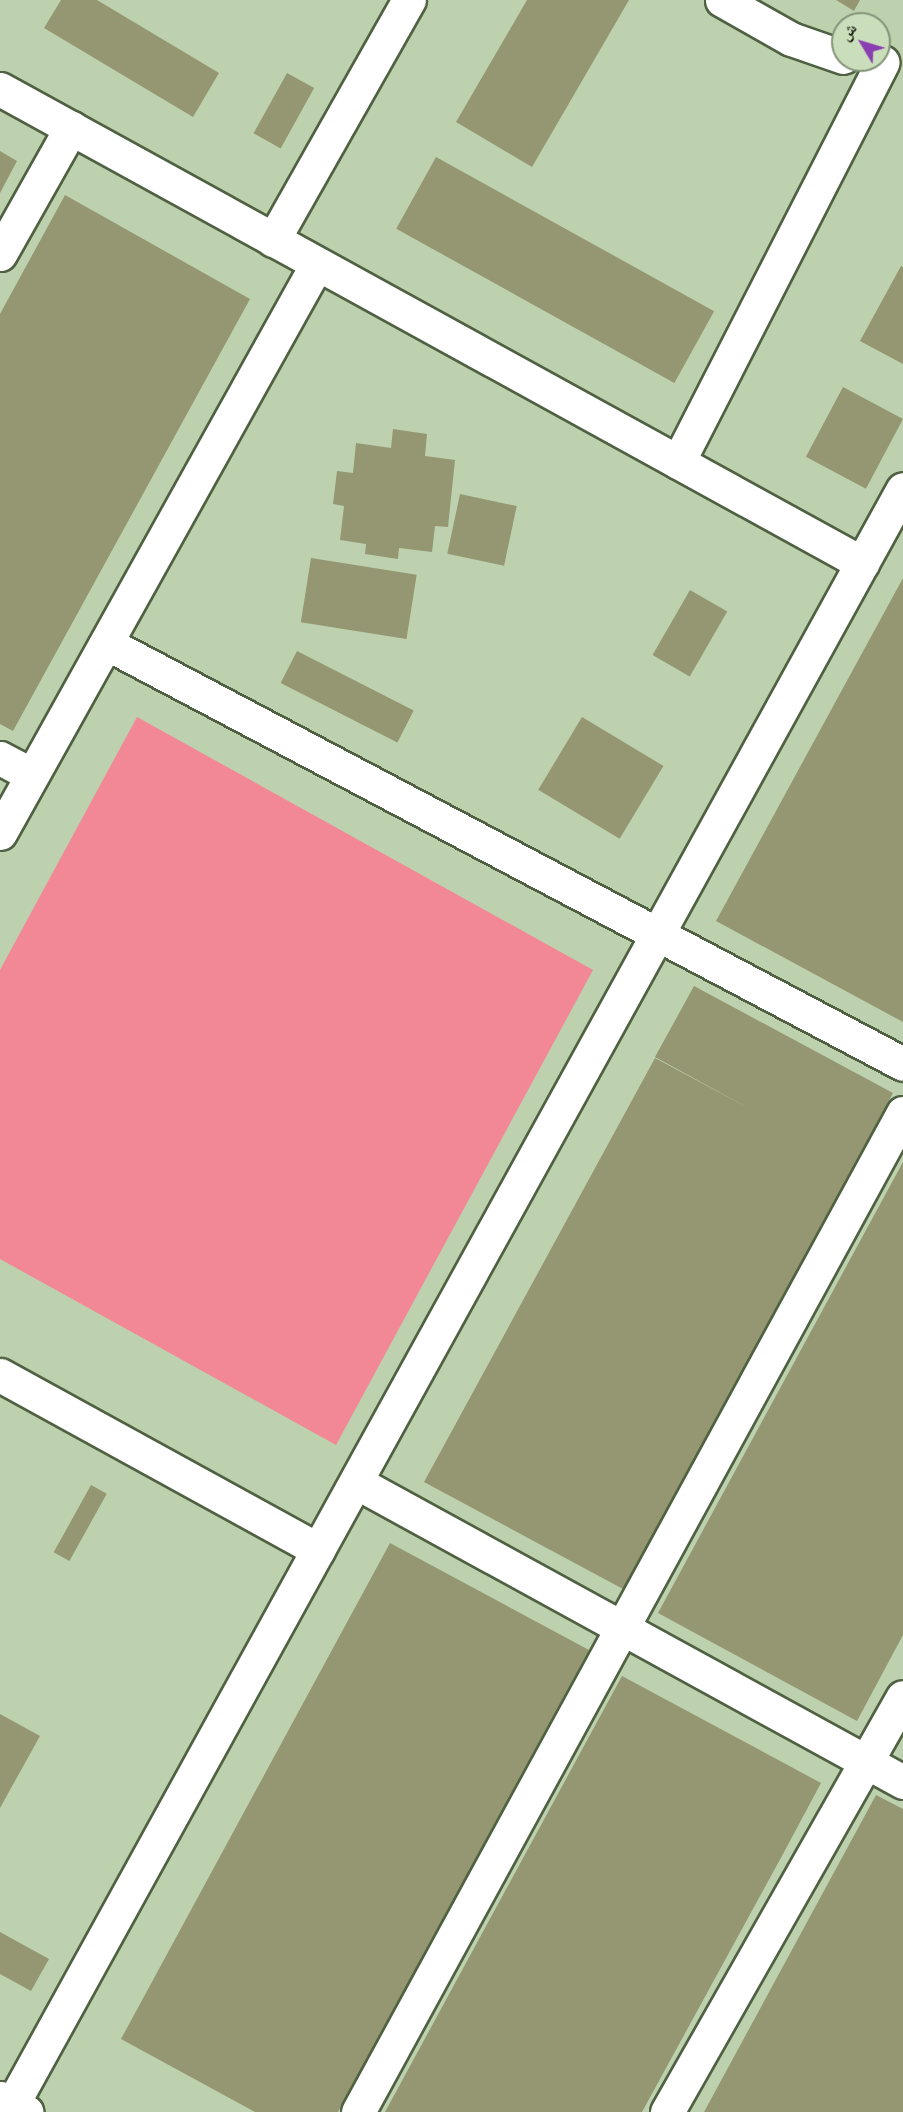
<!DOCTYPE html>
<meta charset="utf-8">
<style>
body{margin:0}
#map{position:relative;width:903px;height:2112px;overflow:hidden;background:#bdd1ae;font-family:"Roboto Serif","Noto Naskh Arabic",serif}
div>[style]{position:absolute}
.green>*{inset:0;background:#f28796}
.building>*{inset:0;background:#949772;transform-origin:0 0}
.roads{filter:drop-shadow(2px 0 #4f6142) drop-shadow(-2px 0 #4f6142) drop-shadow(0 2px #4f6142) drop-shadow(0 -2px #4f6142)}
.minor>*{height:33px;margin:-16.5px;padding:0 16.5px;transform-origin:16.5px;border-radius:16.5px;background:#fff}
.secondary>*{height:33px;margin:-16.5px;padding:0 16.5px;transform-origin:16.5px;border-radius:16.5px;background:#fff}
span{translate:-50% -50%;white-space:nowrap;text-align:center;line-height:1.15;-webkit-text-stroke:5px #cadebb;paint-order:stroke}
.north{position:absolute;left:831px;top:12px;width:60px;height:60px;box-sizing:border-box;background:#cadebb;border:2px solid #849379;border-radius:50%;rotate:308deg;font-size:16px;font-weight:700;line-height:24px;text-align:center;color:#1c2316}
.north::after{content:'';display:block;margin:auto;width:21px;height:27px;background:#893fb1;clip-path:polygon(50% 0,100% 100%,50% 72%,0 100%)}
</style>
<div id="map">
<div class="green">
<i style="clip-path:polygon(137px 717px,593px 970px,336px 1445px,0 1259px,0 970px)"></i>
</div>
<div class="building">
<i style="clip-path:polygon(61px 0,97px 0,219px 73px,193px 117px,44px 28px)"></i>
<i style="clip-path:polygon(527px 0,629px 0,532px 167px,456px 122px)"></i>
<i style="clip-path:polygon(836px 0,860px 0,854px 11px)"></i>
<i style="left:287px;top:73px;width:31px;height:69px;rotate:29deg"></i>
<i style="clip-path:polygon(0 151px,17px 161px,0 193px)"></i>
<i style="left:436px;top:157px;width:318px;height:82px;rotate:29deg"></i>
<i style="clip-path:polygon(65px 195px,250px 299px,13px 731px,0 724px,0 314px)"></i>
<i style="clip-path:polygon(901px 266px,903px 267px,903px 364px,860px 341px)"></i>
<i style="left:843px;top:387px;width:68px;height:79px;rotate:28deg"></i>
<i style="clip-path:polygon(393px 429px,427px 434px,425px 456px,455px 460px,448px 527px,435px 526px,432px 552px,399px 548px,398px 559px,365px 554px,366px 544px,340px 540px,344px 506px,333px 504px,337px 471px,353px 473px,356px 443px,391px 448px)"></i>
<i style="left:460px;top:494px;width:58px;height:61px;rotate:12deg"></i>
<i style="left:311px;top:558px;width:107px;height:65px;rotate:9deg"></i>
<i style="clip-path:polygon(903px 578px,903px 1022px,716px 921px)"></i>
<i style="left:690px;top:590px;width:43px;height:75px;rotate:30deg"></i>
<i style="left:297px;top:651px;width:131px;height:36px;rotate:27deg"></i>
<i style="left:582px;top:717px;width:95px;height:85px;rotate:31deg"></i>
<i style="clip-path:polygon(694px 986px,893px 1093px,623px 1589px,424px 1482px,655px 1058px,754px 1111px,655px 1057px)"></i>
<i style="clip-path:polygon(903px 1162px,903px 1635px,857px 1721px,658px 1613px)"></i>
<i style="left:91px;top:1485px;width:18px;height:77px;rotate:29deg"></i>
<i style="clip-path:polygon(390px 1543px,589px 1650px,338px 2112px,255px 2112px,121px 2039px)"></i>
<i style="clip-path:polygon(622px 1676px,821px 1783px,783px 1854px,642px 2112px,385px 2112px)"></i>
<i style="clip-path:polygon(0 1714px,40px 1736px,0 1808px)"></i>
<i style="clip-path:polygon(876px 1795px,903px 1809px,903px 2112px,704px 2112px)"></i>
<i style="clip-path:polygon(0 1932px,49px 1959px,31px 1991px,0 1974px)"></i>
</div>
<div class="roads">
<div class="minor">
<i style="left:722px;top:0;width:79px;rotate:29.5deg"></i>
<i style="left:791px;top:39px;width:55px;rotate:19.1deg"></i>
<i style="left:0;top:89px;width:984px;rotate:28.81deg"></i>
<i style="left:273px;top:240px;width:276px;rotate:-60.5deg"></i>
<i style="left:0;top:254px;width:145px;rotate:-60.6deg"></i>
<i style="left:678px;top:462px;width:449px;rotate:-62.9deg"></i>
<i style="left:106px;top:643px;width:901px;rotate:27.84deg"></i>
<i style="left:0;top:758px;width:36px;rotate:28deg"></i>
<i style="left:0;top:833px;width:651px;rotate:-60.88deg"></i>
<i style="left:0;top:1375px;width:363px;rotate:28.8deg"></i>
<i style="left:356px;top:1482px;width:624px;rotate:28.74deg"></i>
<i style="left:8px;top:2112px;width:1853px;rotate:-61.13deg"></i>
<i style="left:358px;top:2112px;width:1138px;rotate:-61.39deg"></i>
<i style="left:667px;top:2112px;width:477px;rotate:-60.4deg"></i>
</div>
<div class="secondary">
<i style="left:0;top:2098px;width:30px;rotate:28deg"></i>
</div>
</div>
<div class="north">ش</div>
</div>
